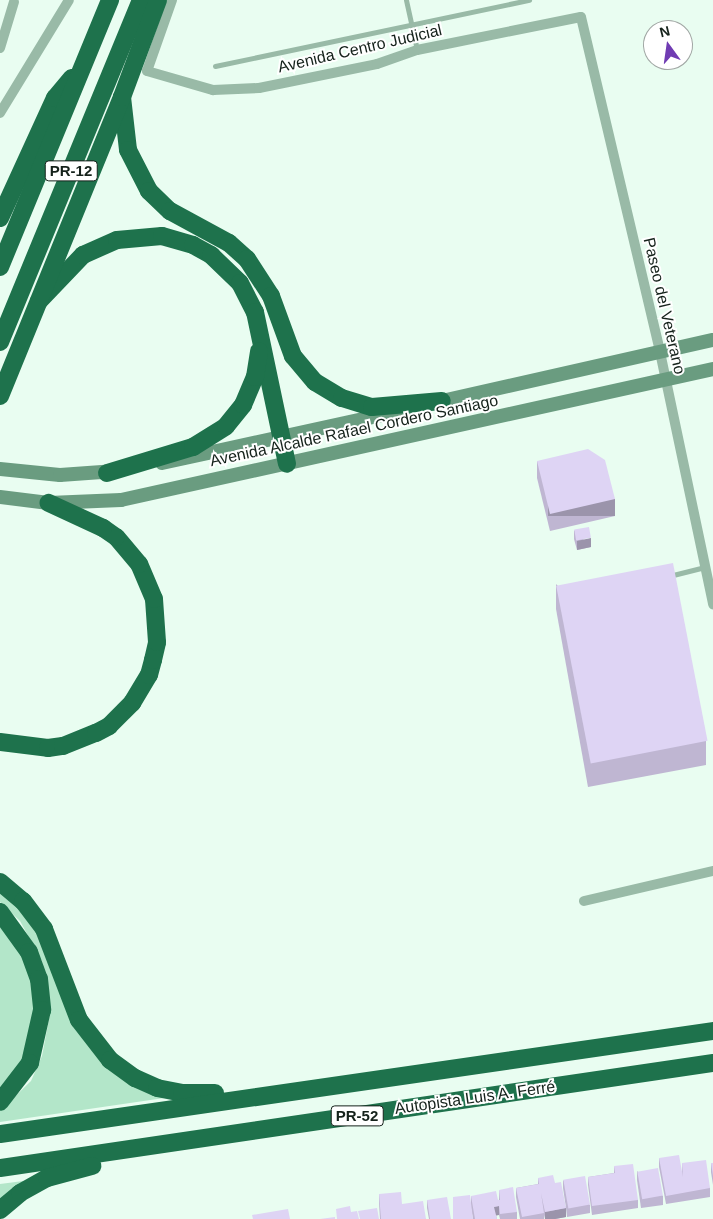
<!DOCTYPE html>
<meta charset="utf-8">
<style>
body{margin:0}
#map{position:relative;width:713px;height:1219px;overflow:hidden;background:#e9fdf1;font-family:Arial,sans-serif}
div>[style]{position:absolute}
.green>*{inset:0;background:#b3e6c9}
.lane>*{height:5px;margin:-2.5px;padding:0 2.5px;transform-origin:2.5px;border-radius:2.5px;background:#99baa7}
.street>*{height:10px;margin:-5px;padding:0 5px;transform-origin:5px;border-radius:5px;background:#99baa7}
.secondary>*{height:14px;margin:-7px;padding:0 7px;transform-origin:7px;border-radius:7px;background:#6a9c80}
.highway>*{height:18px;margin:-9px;padding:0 9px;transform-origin:9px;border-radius:9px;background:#1e724c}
.wall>*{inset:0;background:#bfb6d2}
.shaded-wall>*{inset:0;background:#9b94ab;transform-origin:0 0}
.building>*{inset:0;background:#ded4f4;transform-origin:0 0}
span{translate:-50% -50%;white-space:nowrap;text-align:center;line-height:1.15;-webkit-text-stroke:4px #fff;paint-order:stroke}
.shield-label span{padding:1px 4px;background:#fff;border:1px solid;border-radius:4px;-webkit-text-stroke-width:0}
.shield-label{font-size:15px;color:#15221b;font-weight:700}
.street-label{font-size:16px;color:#15221b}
.north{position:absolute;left:643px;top:20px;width:50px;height:50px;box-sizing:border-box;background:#fff;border:1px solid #a1a7a4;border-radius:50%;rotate:346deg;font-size:14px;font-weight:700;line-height:20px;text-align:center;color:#15221b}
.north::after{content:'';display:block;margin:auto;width:18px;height:22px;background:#703cb3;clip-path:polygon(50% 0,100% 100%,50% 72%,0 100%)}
</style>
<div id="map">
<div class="green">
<i style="clip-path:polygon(0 889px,14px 901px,43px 937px,77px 1032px,171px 1097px,0 1122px,0 1111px,31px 1081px,42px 1056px,50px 1014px,42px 961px,20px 921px,0 902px)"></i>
<i style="clip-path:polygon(0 919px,27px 961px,36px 1012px,25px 1059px,0 1095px)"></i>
<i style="clip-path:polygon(31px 1180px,0 1203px,0 1184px)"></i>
</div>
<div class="lane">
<i style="left:406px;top:0;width:51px;rotate:77.6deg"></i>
<i style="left:215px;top:66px;width:321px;rotate:-11.9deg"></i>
<i style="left:669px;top:576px;width:37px;rotate:-14deg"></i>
</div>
<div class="street">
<i style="left:172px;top:0;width:75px;rotate:109.4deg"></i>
<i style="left:147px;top:71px;width:69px;rotate:16.1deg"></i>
<i style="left:213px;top:90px;width:46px;rotate:-2.5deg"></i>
<i style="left:259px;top:88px;width:120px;rotate:-11.5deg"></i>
<i style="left:377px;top:64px;width:42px;rotate:-19.3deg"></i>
<i style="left:417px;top:50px;width:167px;rotate:-11.4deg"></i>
<i style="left:581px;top:17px;width:344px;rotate:76.7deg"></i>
<i style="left:660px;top:352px;width:258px;rotate:78.1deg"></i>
<i style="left:0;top:48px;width:48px;rotate:-73.1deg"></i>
<i style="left:0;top:113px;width:132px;rotate:-58.6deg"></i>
<i style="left:584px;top:901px;width:132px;rotate:-13.1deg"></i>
</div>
<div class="secondary">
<i style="left:433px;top:403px;width:287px;rotate:-12.7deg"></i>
<i style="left:162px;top:463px;width:249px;rotate:-12.3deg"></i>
<i style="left:0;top:469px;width:60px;rotate:5.7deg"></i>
<i style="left:60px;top:475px;width:56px;rotate:-4.1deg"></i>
<i style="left:0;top:497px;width:49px;rotate:7deg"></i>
<i style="left:49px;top:503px;width:72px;rotate:-2.4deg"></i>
<i style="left:121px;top:500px;width:606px;rotate:-12.48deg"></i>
</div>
<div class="highway">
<i style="left:122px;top:97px;width:53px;rotate:83.5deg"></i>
<i style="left:128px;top:150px;width:46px;rotate:62.9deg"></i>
<i style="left:149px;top:191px;width:29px;rotate:44deg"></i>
<i style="left:170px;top:211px;width:67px;rotate:28.5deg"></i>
<i style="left:229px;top:243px;width:24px;rotate:42deg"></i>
<i style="left:247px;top:259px;width:44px;rotate:57deg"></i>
<i style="left:271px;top:296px;width:64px;rotate:69.9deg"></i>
<i style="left:293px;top:356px;width:34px;rotate:50deg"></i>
<i style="left:315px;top:382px;width:31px;rotate:31deg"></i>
<i style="left:342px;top:398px;width:31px;rotate:17deg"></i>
<i style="left:372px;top:407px;width:70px;rotate:-4.9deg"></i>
<i style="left:0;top:218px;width:132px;rotate:-65.4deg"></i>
<i style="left:55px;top:98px;width:26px;rotate:-50deg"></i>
<i style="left:0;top:267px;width:289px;rotate:-67.6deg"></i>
<i style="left:39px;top:301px;width:64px;rotate:-46.3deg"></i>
<i style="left:83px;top:255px;width:37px;rotate:-24deg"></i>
<i style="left:117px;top:240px;width:45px;rotate:-5.1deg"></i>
<i style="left:162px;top:236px;width:32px;rotate:16deg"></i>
<i style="left:193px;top:245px;width:21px;rotate:29deg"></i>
<i style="left:211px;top:255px;width:40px;rotate:44deg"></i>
<i style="left:240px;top:283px;width:33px;rotate:63deg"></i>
<i style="left:255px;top:312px;width:155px;rotate:78.1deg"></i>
<i style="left:0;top:342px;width:370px;rotate:-67.6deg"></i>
<i style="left:0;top:396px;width:323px;rotate:-67.8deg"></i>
<i style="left:122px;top:97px;width:103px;rotate:-69.6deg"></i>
<i style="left:107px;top:473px;width:90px;rotate:-16.8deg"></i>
<i style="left:193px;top:447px;width:39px;rotate:-32deg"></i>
<i style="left:226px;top:426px;width:27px;rotate:-51deg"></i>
<i style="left:243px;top:405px;width:30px;rotate:-67deg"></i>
<i style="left:255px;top:377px;width:26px;rotate:-81deg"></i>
<i style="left:0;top:742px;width:48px;rotate:7.1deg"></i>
<i style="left:48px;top:748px;width:15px;rotate:-8deg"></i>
<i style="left:63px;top:746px;width:35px;rotate:-22deg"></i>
<i style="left:96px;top:733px;width:15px;rotate:-28deg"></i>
<i style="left:109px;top:726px;width:33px;rotate:-45deg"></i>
<i style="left:132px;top:703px;width:33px;rotate:-59deg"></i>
<i style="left:149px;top:675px;width:16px;rotate:-75deg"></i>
<i style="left:153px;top:660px;width:18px;rotate:-77deg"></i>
<i style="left:157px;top:642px;width:43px;rotate:-94deg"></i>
<i style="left:154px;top:599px;width:38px;rotate:-113deg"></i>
<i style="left:139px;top:564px;width:35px;rotate:-130deg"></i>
<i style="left:116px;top:537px;width:16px;rotate:-145deg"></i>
<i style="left:103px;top:528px;width:60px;rotate:-155.2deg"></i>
<i style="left:0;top:882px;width:30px;rotate:40deg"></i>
<i style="left:23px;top:901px;width:35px;rotate:53deg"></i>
<i style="left:44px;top:929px;width:97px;rotate:69deg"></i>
<i style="left:79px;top:1020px;width:51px;rotate:52.2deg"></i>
<i style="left:110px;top:1060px;width:31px;rotate:36deg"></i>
<i style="left:135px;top:1078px;width:24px;rotate:24deg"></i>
<i style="left:157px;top:1088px;width:25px;rotate:11deg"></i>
<i style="left:182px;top:1093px;width:33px"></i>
<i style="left:0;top:912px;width:49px;rotate:54.1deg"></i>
<i style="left:29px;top:952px;width:29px;rotate:70deg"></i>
<i style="left:39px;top:979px;width:31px;rotate:84deg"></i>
<i style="left:42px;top:1010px;width:54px;rotate:102.8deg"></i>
<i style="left:30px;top:1063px;width:49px;rotate:127.6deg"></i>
<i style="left:0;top:1134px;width:720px;rotate:-8.22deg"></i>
<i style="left:0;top:1168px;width:721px;rotate:-8.38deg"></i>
<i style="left:0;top:1210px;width:26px;rotate:-40deg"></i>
<i style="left:20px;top:1193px;width:31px;rotate:-29deg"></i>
<i style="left:47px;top:1178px;width:47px;rotate:-14.9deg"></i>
</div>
<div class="wall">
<i style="clip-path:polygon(537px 461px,615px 516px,550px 531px,537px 478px)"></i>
<i style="clip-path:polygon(574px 530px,591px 547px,577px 550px,574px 539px)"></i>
<i style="clip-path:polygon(556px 584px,706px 741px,706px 765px,588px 787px,556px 609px)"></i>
<i style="clip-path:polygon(659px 1158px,682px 1172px,682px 1163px,710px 1188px,710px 1197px,666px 1204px,659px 1167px)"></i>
<i style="clip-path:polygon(711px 1163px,713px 1163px,713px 1185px,711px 1172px)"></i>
<i style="clip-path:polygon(614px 1166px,638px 1200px,638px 1208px,592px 1215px,588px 1185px,588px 1177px,614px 1173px)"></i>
<i style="clip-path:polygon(637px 1171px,663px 1196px,663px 1205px,641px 1208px,637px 1180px)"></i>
<i style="clip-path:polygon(538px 1178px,555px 1183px,566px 1208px,563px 1188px,563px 1180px,590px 1205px,590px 1213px,567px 1217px,566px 1208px,566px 1217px,555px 1219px,545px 1219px,544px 1215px,544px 1219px,520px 1219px,516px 1197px,516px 1188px,538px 1184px)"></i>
<i style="clip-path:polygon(499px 1190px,517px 1212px,517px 1219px,500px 1219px,499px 1215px,496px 1215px,497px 1219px,473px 1219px,471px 1208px,471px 1196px,499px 1200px)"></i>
<i style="clip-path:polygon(379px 1194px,402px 1204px,426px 1219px,380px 1219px,379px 1203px)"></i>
<i style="clip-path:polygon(427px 1200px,451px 1219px,429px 1219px,427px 1208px)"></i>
</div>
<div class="shaded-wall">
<i style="left:615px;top:499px;width:17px;height:67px;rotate:90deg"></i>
<i style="clip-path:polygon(591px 538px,591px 547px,577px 550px,577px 541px)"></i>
<i style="clip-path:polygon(499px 1206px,499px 1215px,494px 1216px,494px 1207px)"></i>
<i style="clip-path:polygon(566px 1208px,566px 1217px,555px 1219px,545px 1219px,545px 1212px)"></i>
</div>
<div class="building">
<i style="clip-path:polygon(588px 449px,605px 460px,615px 499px,550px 514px,537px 461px)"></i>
<i style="left:589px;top:527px;width:11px;height:15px;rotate:80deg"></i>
<i style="left:673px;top:563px;width:181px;height:119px;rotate:79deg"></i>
<i style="clip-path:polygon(679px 1155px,683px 1177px,682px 1163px,706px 1160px,710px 1188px,666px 1196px,659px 1158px)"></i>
<i style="clip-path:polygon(711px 1163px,713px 1163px,713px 1176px)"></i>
<i style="clip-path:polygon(633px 1164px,638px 1200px,592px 1206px,588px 1177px,615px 1173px,614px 1166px)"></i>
<i style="left:658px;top:1168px;width:28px;height:21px;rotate:80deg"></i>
<i style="clip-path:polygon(553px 1175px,555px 1183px,561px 1182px,566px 1208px,545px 1212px,541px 1193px,544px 1213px,522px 1217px,516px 1188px,539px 1184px,538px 1178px)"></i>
<i style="left:585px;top:1176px;width:29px;height:22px;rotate:80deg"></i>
<i style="clip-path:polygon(513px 1187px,517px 1212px,500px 1214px,499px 1206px,494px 1207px,497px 1219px,475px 1219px,471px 1196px,496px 1191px,498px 1200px,500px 1200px,499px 1190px)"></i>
<i style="clip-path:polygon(401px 1192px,402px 1204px,423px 1201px,426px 1219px,405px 1219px,404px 1211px,405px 1219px,381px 1219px,379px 1194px)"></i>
<i style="clip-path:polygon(470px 1195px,473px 1219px,453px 1219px,453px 1197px)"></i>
<i style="clip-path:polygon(447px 1197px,451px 1219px,430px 1219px,427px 1200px)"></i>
<i style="clip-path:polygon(350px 1206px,351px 1212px,357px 1211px,359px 1219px,337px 1219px,336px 1209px)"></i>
<i style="clip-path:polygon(377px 1208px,379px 1219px,360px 1219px,358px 1211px)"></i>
<i style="clip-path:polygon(288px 1209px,290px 1219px,253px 1219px,252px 1215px)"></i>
<i style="clip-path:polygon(335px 1217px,335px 1219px,320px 1219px)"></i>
</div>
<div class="shield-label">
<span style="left:71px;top:171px">PR-12</span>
<span style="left:357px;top:1116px">PR-52</span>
</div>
<div class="street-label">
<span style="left:360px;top:49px;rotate:-13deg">Avenida Centro Judicial</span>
<span style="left:664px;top:306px;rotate:77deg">Paseo del Veterano</span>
<span style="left:354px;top:431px;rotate:-12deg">Avenida Alcalde Rafael Cordero Santiago</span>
<span style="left:475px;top:1098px;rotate:-8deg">Autopista Luis A. Ferré</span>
</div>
<div class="north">N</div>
</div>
